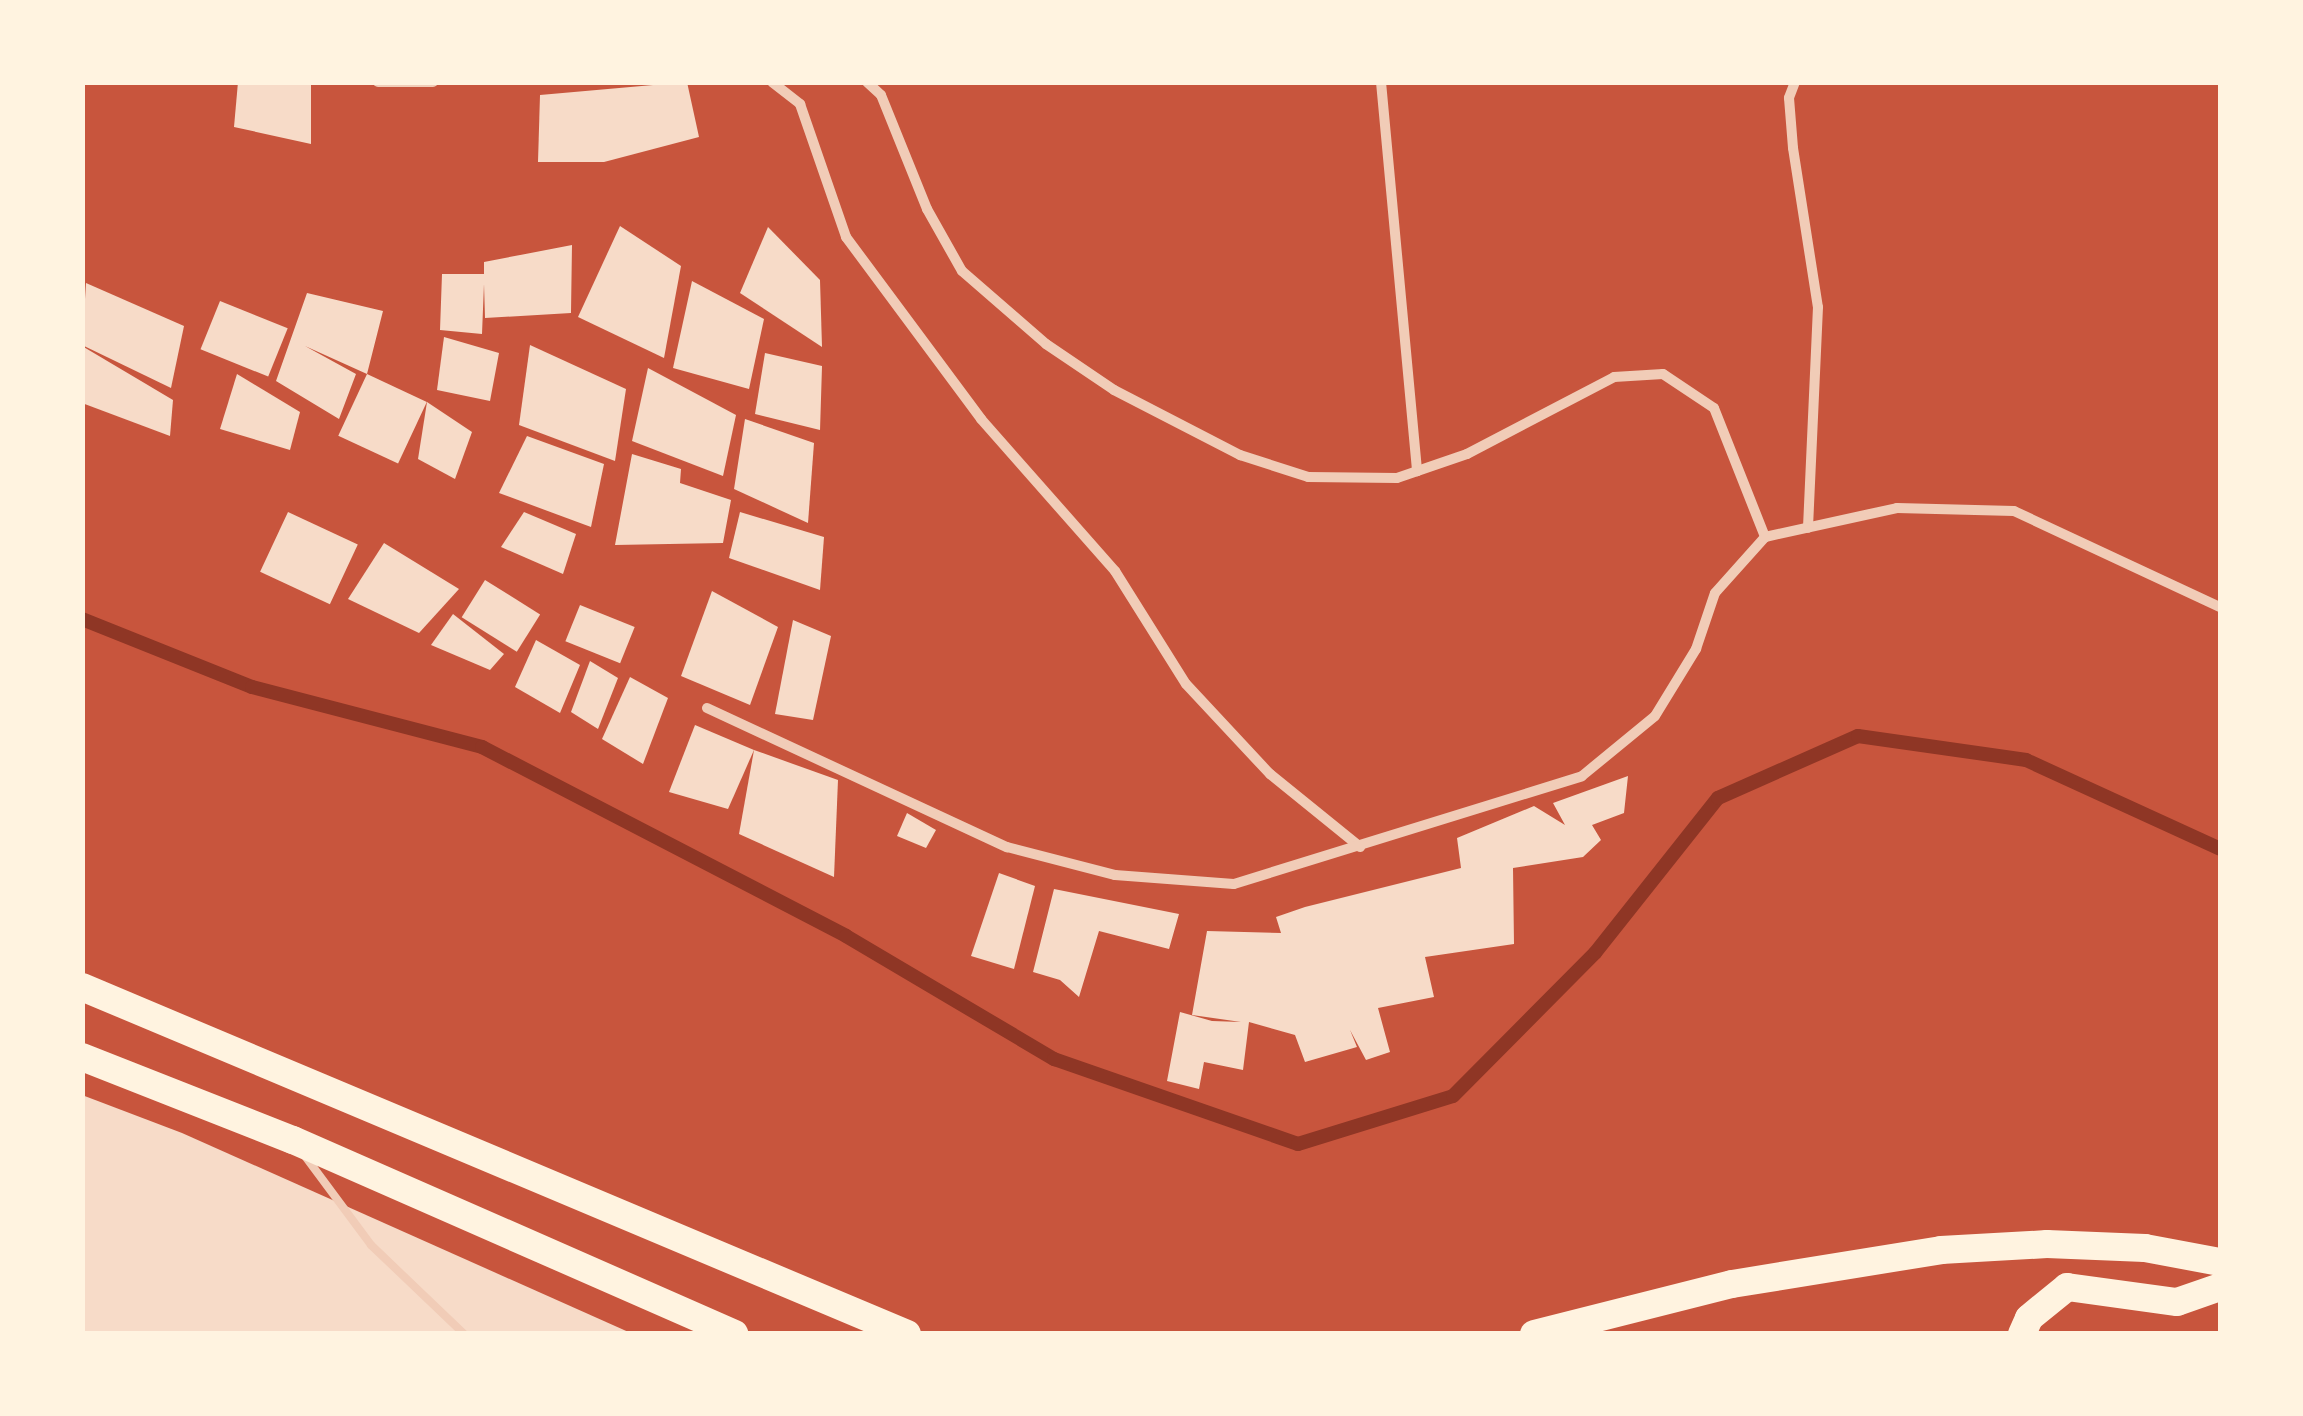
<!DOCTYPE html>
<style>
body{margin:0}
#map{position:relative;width:2303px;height:1416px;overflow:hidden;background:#c8553d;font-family:"Noto Serif",serif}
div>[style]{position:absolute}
.stream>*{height:14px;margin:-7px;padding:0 7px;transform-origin:7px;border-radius:7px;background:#8f3625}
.building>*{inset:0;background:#f7dbc8;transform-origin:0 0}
.service>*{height:8px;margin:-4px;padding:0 4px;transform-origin:4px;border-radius:4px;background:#f1ccb7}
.minor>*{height:10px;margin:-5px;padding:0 5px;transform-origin:5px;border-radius:5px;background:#f1ccb7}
.trunk>*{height:28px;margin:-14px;padding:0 14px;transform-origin:14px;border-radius:14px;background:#fff3e0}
span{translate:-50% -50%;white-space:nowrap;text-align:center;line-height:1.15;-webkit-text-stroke:9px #fff3e0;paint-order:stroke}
.frame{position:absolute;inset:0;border:85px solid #fff3e0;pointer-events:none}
</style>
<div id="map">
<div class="stream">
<i style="left:82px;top:619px;width:183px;rotate:21.8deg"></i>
<i style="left:252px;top:687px;width:238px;rotate:14.6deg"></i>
<i style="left:482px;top:747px;width:410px;rotate:27.4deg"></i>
<i style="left:846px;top:936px;width:242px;rotate:30.6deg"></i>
<i style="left:1054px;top:1059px;width:258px;rotate:19.2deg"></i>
<i style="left:1298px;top:1144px;width:162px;rotate:-17.2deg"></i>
<i style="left:1453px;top:1096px;width:202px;rotate:-45.2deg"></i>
<i style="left:1595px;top:953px;width:198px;rotate:-51.6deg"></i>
<i style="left:1718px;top:798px;width:153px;rotate:-23.9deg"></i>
<i style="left:1858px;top:736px;width:170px;rotate:8.1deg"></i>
<i style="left:2026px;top:760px;width:213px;rotate:24.6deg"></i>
</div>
<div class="building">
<i style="clip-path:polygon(238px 82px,311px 82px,311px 144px,234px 127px)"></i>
<i style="clip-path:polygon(687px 82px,699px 137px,604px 162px,538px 162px,540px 95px)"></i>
<i style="clip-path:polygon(620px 226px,681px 266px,664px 358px,578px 317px)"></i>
<i style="clip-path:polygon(768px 227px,820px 280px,822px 347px,740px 293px)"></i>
<i style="clip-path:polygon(572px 245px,571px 313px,485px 318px,484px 284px,482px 334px,440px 330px,442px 274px,484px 274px,484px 262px)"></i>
<i style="clip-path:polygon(692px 281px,764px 319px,749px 389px,673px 368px)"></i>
<i style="clip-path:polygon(86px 283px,184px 326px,171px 388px,82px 345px)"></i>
<i style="clip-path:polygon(307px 293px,383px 311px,367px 374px,305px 346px,356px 374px,339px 419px,276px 381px)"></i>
<i style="left:220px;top:301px;width:73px;height:52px;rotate:22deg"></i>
<i style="clip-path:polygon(444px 337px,499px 353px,490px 401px,437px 390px)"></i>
<i style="clip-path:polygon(530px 345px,626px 389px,615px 461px,519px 425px)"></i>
<i style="clip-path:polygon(82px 346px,173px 400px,170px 436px,82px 403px)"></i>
<i style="clip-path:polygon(765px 353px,822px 366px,820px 430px,755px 414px)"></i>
<i style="clip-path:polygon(648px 368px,736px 415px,723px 476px,632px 441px)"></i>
<i style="clip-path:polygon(237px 374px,300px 412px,290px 450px,220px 429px)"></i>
<i style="left:367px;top:374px;width:66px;height:68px;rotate:25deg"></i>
<i style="clip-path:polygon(427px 402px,472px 432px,455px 479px,418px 459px)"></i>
<i style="clip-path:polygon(745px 419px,814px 443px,808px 523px,734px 489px)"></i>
<i style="clip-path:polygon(527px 436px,604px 464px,591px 527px,499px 493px)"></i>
<i style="clip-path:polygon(632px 454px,681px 469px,680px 483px,731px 500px,723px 543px,615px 545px)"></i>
<i style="left:288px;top:512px;width:77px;height:66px;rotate:25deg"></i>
<i style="clip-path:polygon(524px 512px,576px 534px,563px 574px,501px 547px)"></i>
<i style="clip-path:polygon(740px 512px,824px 537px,820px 590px,729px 558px)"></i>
<i style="clip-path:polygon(384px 543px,459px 589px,419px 633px,348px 599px)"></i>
<i style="left:485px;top:580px;width:65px;height:44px;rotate:32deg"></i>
<i style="clip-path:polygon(712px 591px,778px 627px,750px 705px,681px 676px)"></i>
<i style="left:580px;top:605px;width:59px;height:39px;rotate:22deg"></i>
<i style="clip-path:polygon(453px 614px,504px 654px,490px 670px,431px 645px)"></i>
<i style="clip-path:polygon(793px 620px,831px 636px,813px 720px,775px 714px)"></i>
<i style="clip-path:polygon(536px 640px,580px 665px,560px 713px,515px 687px)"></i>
<i style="clip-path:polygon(590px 661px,618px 678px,598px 729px,571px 712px)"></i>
<i style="clip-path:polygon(630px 677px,668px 698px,643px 764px,602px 739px)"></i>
<i style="clip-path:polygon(695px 725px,754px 750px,728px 809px,669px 792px)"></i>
<i style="clip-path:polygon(754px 750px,838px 780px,834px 877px,739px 834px)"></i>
<i style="clip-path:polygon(1628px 776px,1624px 813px,1592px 825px,1601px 840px,1583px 857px,1513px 868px,1514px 944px,1425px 957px,1434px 997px,1378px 1008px,1390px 1052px,1366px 1060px,1350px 1030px,1357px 1047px,1305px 1062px,1295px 1035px,1249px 1022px,1243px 1070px,1204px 1062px,1199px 1089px,1167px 1081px,1180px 1012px,1212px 1021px,1241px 1022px,1192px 1015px,1207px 931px,1281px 933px,1276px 917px,1305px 907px,1461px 868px,1457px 838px,1534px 806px,1565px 825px,1553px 803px)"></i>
<i style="clip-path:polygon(907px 813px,936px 830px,926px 848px,897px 836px)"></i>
<i style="clip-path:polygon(999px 873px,1035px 886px,1014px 969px,971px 956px)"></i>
<i style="clip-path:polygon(1054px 889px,1179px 914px,1169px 949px,1099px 931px,1079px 997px,1060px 980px,1033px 972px)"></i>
<i style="clip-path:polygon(82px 1095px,182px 1133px,633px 1334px,82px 1334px)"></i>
</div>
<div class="service">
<i style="left:305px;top:1156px;width:111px;rotate:53.4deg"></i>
<i style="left:371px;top:1245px;width:129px;rotate:43.7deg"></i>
</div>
<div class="minor">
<i style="left:378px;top:82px;width:55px"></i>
<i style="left:772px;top:82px;width:36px;rotate:38deg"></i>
<i style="left:800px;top:104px;width:141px;rotate:70.9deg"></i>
<i style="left:846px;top:237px;width:227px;rotate:53.4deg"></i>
<i style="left:981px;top:419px;width:203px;rotate:48.6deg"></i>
<i style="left:1115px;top:571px;width:133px;rotate:57.9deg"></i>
<i style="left:1186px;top:684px;width:123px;rotate:47deg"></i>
<i style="left:1270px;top:774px;width:116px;rotate:39deg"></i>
<i style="left:867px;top:82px;width:19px;rotate:43deg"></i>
<i style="left:881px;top:95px;width:123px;rotate:68deg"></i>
<i style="left:927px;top:209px;width:71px;rotate:60.6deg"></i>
<i style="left:962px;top:271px;width:111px;rotate:41deg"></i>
<i style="left:1046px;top:344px;width:82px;rotate:34.1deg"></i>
<i style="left:1114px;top:390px;width:142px;rotate:27.3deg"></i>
<i style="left:1240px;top:455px;width:71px;rotate:17.9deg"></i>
<i style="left:1308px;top:477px;width:89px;rotate:0.6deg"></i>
<i style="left:1397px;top:478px;width:74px;rotate:-18.9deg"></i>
<i style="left:1467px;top:454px;width:166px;rotate:-27.6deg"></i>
<i style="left:1614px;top:377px;width:49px;rotate:-3.5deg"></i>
<i style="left:1663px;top:374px;width:61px;rotate:33.7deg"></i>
<i style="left:1714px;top:408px;width:139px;rotate:68.4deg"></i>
<i style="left:1381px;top:82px;width:391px;rotate:84.7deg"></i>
<i style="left:1795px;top:82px;width:17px;rotate:111deg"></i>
<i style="left:1789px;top:98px;width:50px;rotate:85.4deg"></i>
<i style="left:1793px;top:148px;width:161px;rotate:81.1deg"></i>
<i style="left:1818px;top:307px;width:221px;rotate:92.6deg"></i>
<i style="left:707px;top:708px;width:331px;rotate:24.9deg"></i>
<i style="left:1007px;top:847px;width:112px;rotate:14.5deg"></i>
<i style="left:1115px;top:875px;width:119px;rotate:4.3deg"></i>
<i style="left:1234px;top:884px;width:364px;rotate:-17.2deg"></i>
<i style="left:1582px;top:776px;width:94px;rotate:-39.4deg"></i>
<i style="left:1655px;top:716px;width:79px;rotate:-58.5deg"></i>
<i style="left:1696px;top:649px;width:59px;rotate:-71.3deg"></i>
<i style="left:1715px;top:593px;width:75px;rotate:-48.2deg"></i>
<i style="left:1765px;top:537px;width:135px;rotate:-12.4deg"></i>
<i style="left:1897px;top:508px;width:117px;rotate:1.5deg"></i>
<i style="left:2014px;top:511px;width:227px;rotate:25deg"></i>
</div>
<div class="trunk">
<i style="left:82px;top:987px;width:895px;rotate:22.81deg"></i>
<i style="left:82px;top:1057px;width:227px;rotate:21.5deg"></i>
<i style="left:293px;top:1140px;width:482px;rotate:23.7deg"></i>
<i style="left:1534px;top:1334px;width:204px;rotate:-14.2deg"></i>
<i style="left:1732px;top:1284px;width:212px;rotate:-9.2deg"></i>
<i style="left:1941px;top:1250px;width:106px;rotate:-3.2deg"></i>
<i style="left:2047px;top:1244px;width:98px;rotate:2.3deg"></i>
<i style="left:2145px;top:1248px;width:76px;rotate:10.6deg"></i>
<i style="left:2022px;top:1334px;width:17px;rotate:-66deg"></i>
<i style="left:2029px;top:1318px;width:49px;rotate:-39.2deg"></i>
<i style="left:2067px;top:1287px;width:111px;rotate:7.8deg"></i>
<i style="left:2177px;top:1302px;width:46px;rotate:-19.2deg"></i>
</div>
<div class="frame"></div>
</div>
